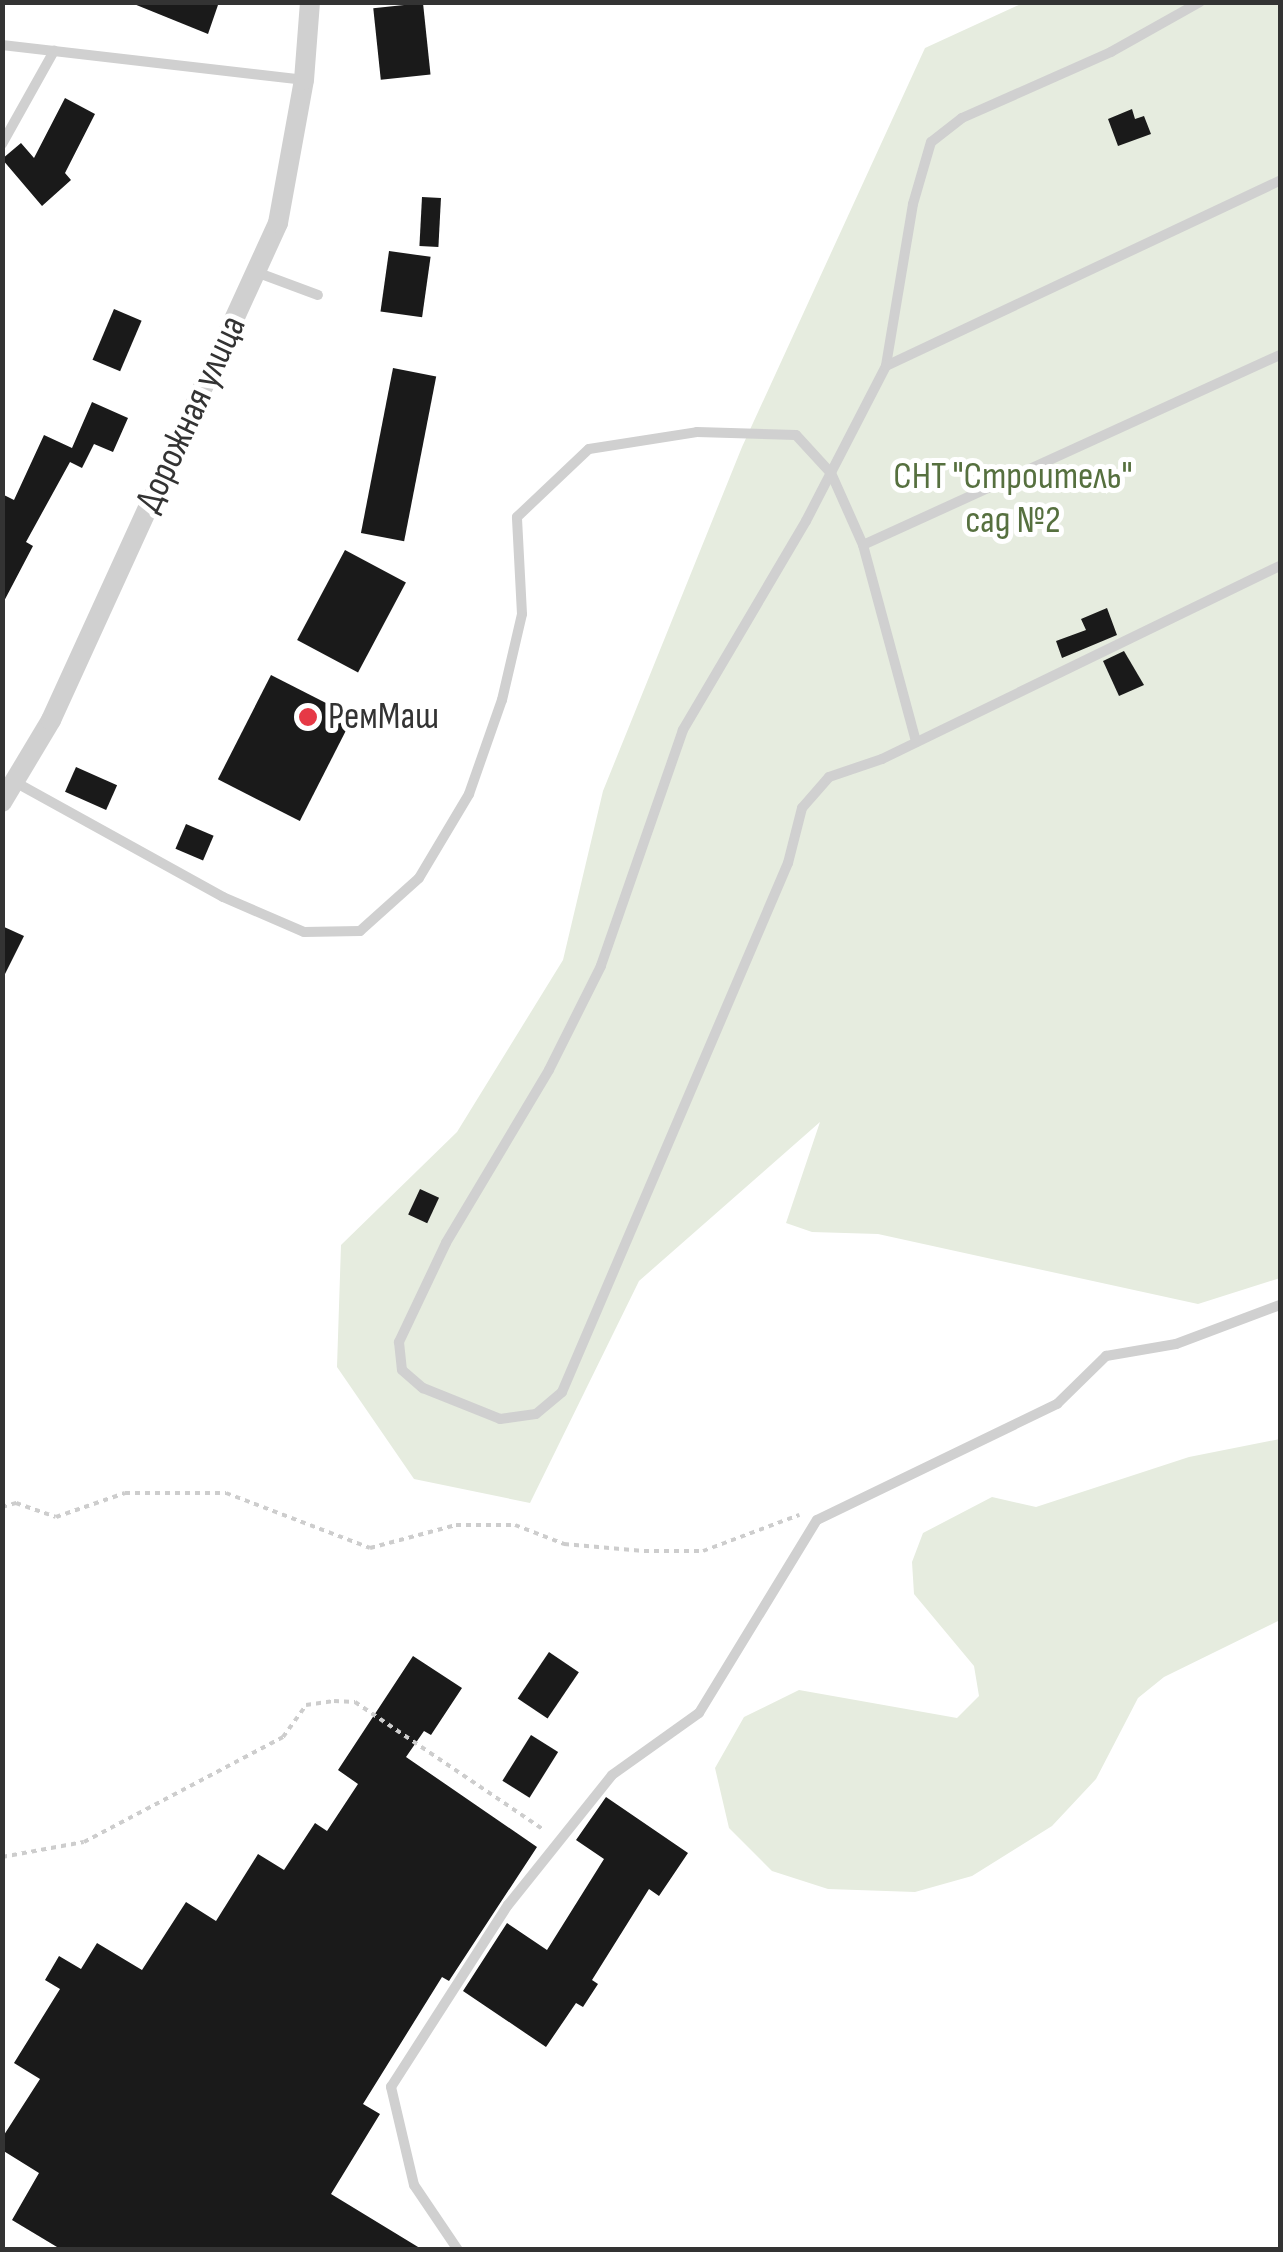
<!DOCTYPE html>
<meta charset="utf-8">
<style>
body{margin:0}
#map{position:relative;width:1283px;height:2252px;overflow:hidden;background:#fff;font-family:"Sofia Sans Condensed",sans-serif}
div>[style]{position:absolute}
.green>*{inset:0;background:#e6ecdf}
.building>*{inset:0;background:#1a1a1a;transform-origin:0 0}
.path>*{height:4px;margin-top:-2px;transform-origin:0;background:repeating-linear-gradient(90deg,#cdcdcd 0 5px,transparent 0 10px)}
.service>*{height:10px;margin:-5px;padding:0 5px;transform-origin:5px;border-radius:5px;background:#d0d0d0}
.minor>*{height:20px;margin:-10px;padding:0 10px;transform-origin:10px;border-radius:10px;background:#d0d0d0}
.dots>*{width:28px;height:28px;translate:-50% -50%;box-sizing:border-box;border:5px solid #fff;border-radius:50%}
span{translate:-50% -50%;white-space:nowrap;text-align:center;line-height:1.15;-webkit-text-stroke:10px #fff;paint-order:stroke}
.street-label{font-size:38px;color:#333}
.park-label{font-size:38px;color:#56703f}
.poi-label{font-size:38px;color:#333}
.left{translate:0 -50%;text-align:left}
.frame{position:absolute;inset:0;border:5px solid #333;pointer-events:none}
</style>
<div id="map">
<div class="green">
<i style="clip-path:polygon(1023px 3px,1280px 3px,1280px 1278px,1198px 1304px,878px 1234px,812px 1232px,786px 1223px,820px 1122px,639px 1281px,530px 1503px,414px 1479px,337px 1367px,341px 1245px,457px 1132px,563px 960px,603px 791px,742px 447px,925px 48px)"></i>
<i style="clip-path:polygon(1280px 1439px,1280px 1620px,1164px 1677px,1138px 1698px,1096px 1779px,1052px 1826px,972px 1876px,915px 1892px,828px 1889px,772px 1871px,729px 1828px,715px 1768px,744px 1717px,799px 1690px,957px 1718px,979px 1696px,974px 1666px,914px 1594px,912px 1562px,923px 1533px,992px 1497px,1036px 1507px,1189px 1457px)"></i>
</div>
<div class="building">
<i style="clip-path:polygon(129px 2px,219px 2px,208px 34px)"></i>
<i style="left:423px;top:3px;width:72px;height:50px;rotate:84deg"></i>
<i style="clip-path:polygon(65px 98px,95px 114px,65px 173px,71px 180px,42px 206px,2px 159px,21px 143px,34px 158px)"></i>
<i style="clip-path:polygon(1132px 109px,1135px 119px,1144px 116px,1151px 134px,1118px 146px,1108px 119px)"></i>
<i style="left:422px;top:197px;width:19px;height:49px;rotate:3deg"></i>
<i style="left:389px;top:251px;width:42px;height:61px;rotate:8deg"></i>
<i style="left:114px;top:309px;width:30px;height:55px;rotate:23deg"></i>
<i style="left:393px;top:368px;width:44px;height:168px;rotate:11deg"></i>
<i style="clip-path:polygon(92px 402px,128px 418px,113px 452px,94px 444px,82px 468px,70px 462px,26px 542px,33px 546px,2px 605px,2px 494px,14px 500px,44px 435px,72px 448px)"></i>
<i style="left:345px;top:550px;width:69px;height:102px;rotate:28deg"></i>
<i style="clip-path:polygon(1107px 608px,1117px 635px,1062px 658px,1056px 641px,1086px 630px,1081px 619px)"></i>
<i style="clip-path:polygon(1124px 651px,1144px 685px,1119px 696px,1103px 661px)"></i>
<i style="left:271px;top:675px;width:92px;height:117px;rotate:27deg"></i>
<i style="left:76px;top:767px;width:45px;height:27px;rotate:24deg"></i>
<i style="left:186px;top:824px;width:30px;height:27px;rotate:23deg"></i>
<i style="clip-path:polygon(2px 926px,24px 936px,2px 980px)"></i>
<i style="left:420px;top:1189px;width:21px;height:28px;rotate:25deg"></i>
<i style="left:549px;top:1652px;width:36px;height:56px;rotate:34deg"></i>
<i style="clip-path:polygon(413px 1656px,462px 1688px,431px 1735px,424px 1731px,406px 1757px,537px 1847px,449px 1981px,442px 1977px,363px 2104px,380px 2114px,331px 2194px,423px 2250px,62px 2250px,12px 2220px,39px 2173px,2px 2150px,2px 2138px,40px 2079px,14px 2063px,60px 1989px,45px 1980px,59px 1956px,81px 1969px,97px 1943px,142px 1970px,186px 1902px,216px 1921px,258px 1854px,284px 1870px,315px 1823px,327px 1831px,358px 1784px,338px 1770px)"></i>
<i style="left:531px;top:1735px;width:32px;height:54px;rotate:32deg"></i>
<i style="clip-path:polygon(606px 1797px,688px 1853px,659px 1896px,649px 1889px,592px 1980px,598px 1984px,583px 2007px,576px 2003px,546px 2047px,463px 1991px,507px 1923px,547px 1950px,604px 1859px,576px 1840px)"></i>
</div>
<div class="path">
<i style="left:2px;top:1507px;width:15px;rotate:-16deg"></i>
<i style="left:16px;top:1503px;width:42px;rotate:19.3deg"></i>
<i style="left:56px;top:1517px;width:73px;rotate:-19.2deg"></i>
<i style="left:125px;top:1493px;width:101px"></i>
<i style="left:226px;top:1493px;width:154px;rotate:20.9deg"></i>
<i style="left:370px;top:1548px;width:89px;rotate:-15deg"></i>
<i style="left:456px;top:1525px;width:59px"></i>
<i style="left:515px;top:1525px;width:53px;rotate:21.2deg"></i>
<i style="left:564px;top:1544px;width:80px;rotate:5deg"></i>
<i style="left:644px;top:1551px;width:59px"></i>
<i style="left:703px;top:1551px;width:103px;rotate:-20.6deg"></i>
<i style="left:2px;top:1857px;width:83px;rotate:-10.4deg"></i>
<i style="left:84px;top:1842px;width:225px;rotate:-27.8deg"></i>
<i style="left:283px;top:1737px;width:39px;rotate:-54deg"></i>
<i style="left:306px;top:1705px;width:28px;rotate:-8deg"></i>
<i style="left:334px;top:1701px;width:21px;rotate:3deg"></i>
<i style="left:355px;top:1702px;width:228px;rotate:34.1deg"></i>
</div>
<div class="service">
<i style="left:1200px;top:2px;width:102px;rotate:150.7deg"></i>
<i style="left:1111px;top:52px;width:163px;rotate:156.1deg"></i>
<i style="left:962px;top:118px;width:39px;rotate:142deg"></i>
<i style="left:931px;top:142px;width:65px;rotate:106.2deg"></i>
<i style="left:913px;top:204px;width:164px;rotate:99.5deg"></i>
<i style="left:886px;top:366px;width:174px;rotate:117.3deg"></i>
<i style="left:806px;top:521px;width:243px;rotate:120.5deg"></i>
<i style="left:683px;top:730px;width:250px;rotate:109.2deg"></i>
<i style="left:601px;top:966px;width:116px;rotate:116.6deg"></i>
<i style="left:549px;top:1070px;width:201px;rotate:120.8deg"></i>
<i style="left:446px;top:1243px;width:110px;rotate:115.4deg"></i>
<i style="left:399px;top:1342px;width:28px;rotate:84deg"></i>
<i style="left:402px;top:1370px;width:28px;rotate:41deg"></i>
<i style="left:423px;top:1388px;width:83px;rotate:21.9deg"></i>
<i style="left:500px;top:1419px;width:36px;rotate:-8deg"></i>
<i style="left:536px;top:1414px;width:34px;rotate:-40deg"></i>
<i style="left:562px;top:1392px;width:575px;rotate:-66.87deg"></i>
<i style="left:788px;top:863px;width:57px;rotate:-75.7deg"></i>
<i style="left:802px;top:808px;width:41px;rotate:-48.9deg"></i>
<i style="left:829px;top:777px;width:56px;rotate:-18.8deg"></i>
<i style="left:882px;top:759px;width:442px;rotate:-25.9deg"></i>
<i style="left:2px;top:45px;width:303px;rotate:6.6deg"></i>
<i style="left:2px;top:144px;width:107px;rotate:-60.8deg"></i>
<i style="left:256px;top:272px;width:66px;rotate:20.4deg"></i>
<i style="left:886px;top:366px;width:435px;rotate:-25.2deg"></i>
<i style="left:863px;top:545px;width:458px;rotate:-24.5deg"></i>
<i style="left:15px;top:782px;width:238px;rotate:28.9deg"></i>
<i style="left:223px;top:897px;width:88px;rotate:23.4deg"></i>
<i style="left:304px;top:932px;width:56px;rotate:-1deg"></i>
<i style="left:360px;top:931px;width:79px;rotate:-41.9deg"></i>
<i style="left:419px;top:878px;width:98px;rotate:-59.2deg"></i>
<i style="left:469px;top:794px;width:100px;rotate:-70.7deg"></i>
<i style="left:502px;top:700px;width:88px;rotate:-76.9deg"></i>
<i style="left:522px;top:614px;width:97px;rotate:-93deg"></i>
<i style="left:517px;top:517px;width:99px;rotate:-43.4deg"></i>
<i style="left:589px;top:449px;width:109px;rotate:-8.9deg"></i>
<i style="left:697px;top:432px;width:99px;rotate:1.7deg"></i>
<i style="left:796px;top:435px;width:52px;rotate:47.4deg"></i>
<i style="left:831px;top:473px;width:79px;rotate:66deg"></i>
<i style="left:863px;top:545px;width:204px;rotate:74.9deg"></i>
<i style="left:458px;top:2250px;width:78px;rotate:-124.1deg"></i>
<i style="left:414px;top:2185px;width:101px;rotate:-103.2deg"></i>
<i style="left:391px;top:2087px;width:216px;rotate:-57.3deg"></i>
<i style="left:508px;top:1905px;width:166px;rotate:-51.3deg"></i>
<i style="left:612px;top:1775px;width:107px;rotate:-35.5deg"></i>
<i style="left:699px;top:1713px;width:226px;rotate:-58.6deg"></i>
<i style="left:817px;top:1520px;width:267px;rotate:-25.8deg"></i>
<i style="left:1057px;top:1404px;width:69px;rotate:-44.4deg"></i>
<i style="left:1106px;top:1356px;width:71px;rotate:-9.7deg"></i>
<i style="left:1176px;top:1344px;width:111px;rotate:-20.6deg"></i>
</div>
<div class="minor">
<i style="left:2px;top:802px;width:96px;rotate:-59.1deg"></i>
<i style="left:51px;top:720px;width:546px;rotate:-65.45deg"></i>
<i style="left:278px;top:223px;width:145px;rotate:-79.7deg"></i>
<i style="left:304px;top:80px;width:78px;rotate:-85.6deg"></i>
</div>
<div class="dots">
<i style="left:308px;top:717px;background:#e63946"></i>
</div>
<div class="street-label">
<span style="left:191px;top:414px;rotate:-65deg">Дорожная улица</span>
</div>
<div class="park-label">
<span style="left:1013px;top:499px">СНТ "Строитель"<br>сад №2</span>
</div>
<div class="poi-label">
<span class="left" style="left:328px;top:717px">РемМаш</span>
</div>
<div class="frame"></div>
</div>
